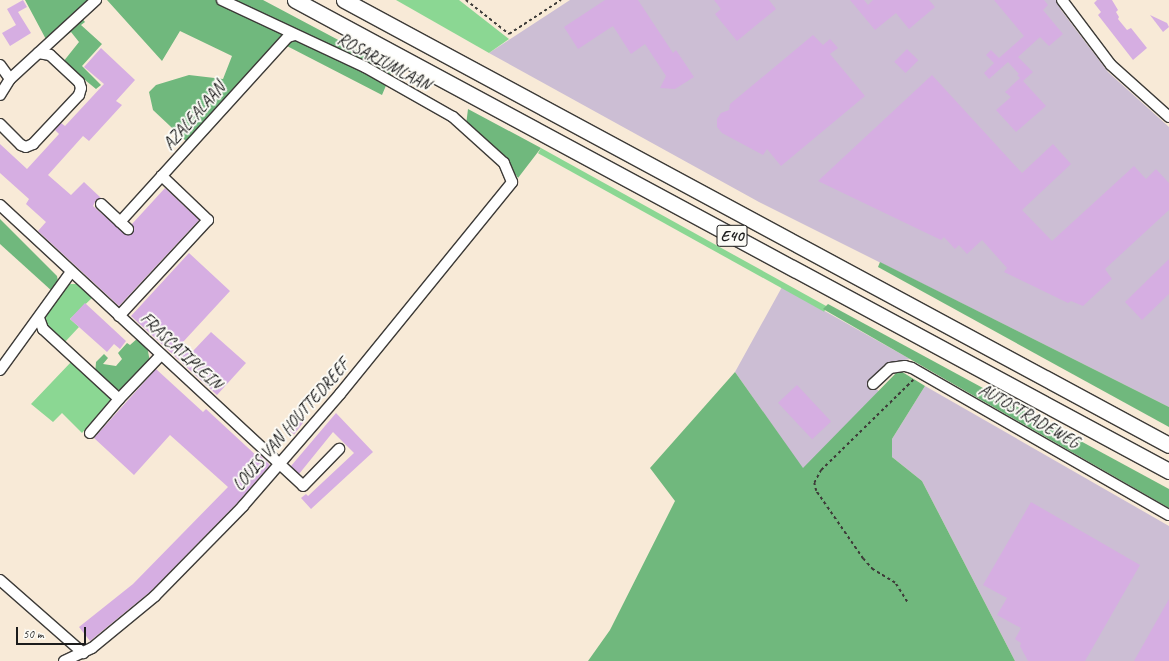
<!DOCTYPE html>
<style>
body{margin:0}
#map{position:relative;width:1169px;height:661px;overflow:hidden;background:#f8ead7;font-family:Caveat,sans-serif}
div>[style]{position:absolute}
.industrial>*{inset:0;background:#ccbed4}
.green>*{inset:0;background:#8bd793;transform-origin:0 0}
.forest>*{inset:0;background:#70b87d}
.building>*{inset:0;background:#d6aee2;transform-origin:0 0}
.path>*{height:1.5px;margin-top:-0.75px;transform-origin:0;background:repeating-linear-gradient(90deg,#3d3b38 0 3px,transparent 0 6px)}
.roads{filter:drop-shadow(1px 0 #3d3b38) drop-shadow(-1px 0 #3d3b38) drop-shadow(0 1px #3d3b38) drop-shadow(0 -1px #3d3b38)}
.minor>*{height:10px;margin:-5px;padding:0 5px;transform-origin:5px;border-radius:5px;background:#fff}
.highway>*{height:15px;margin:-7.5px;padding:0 7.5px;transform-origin:7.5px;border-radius:7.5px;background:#fff}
span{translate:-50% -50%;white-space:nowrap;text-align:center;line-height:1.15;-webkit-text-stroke:4px #fdfcf7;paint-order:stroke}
.shield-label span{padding:1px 3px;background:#fdfcf7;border:1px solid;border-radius:3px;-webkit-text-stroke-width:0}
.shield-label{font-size:16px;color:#1c1c1c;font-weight:700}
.street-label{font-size:17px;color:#1c1c1c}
.scale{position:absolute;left:16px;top:627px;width:70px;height:18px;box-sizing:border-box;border:2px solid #1c1c1c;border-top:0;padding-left:5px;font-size:12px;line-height:14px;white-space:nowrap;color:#1c1c1c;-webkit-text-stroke:3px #fdfcf7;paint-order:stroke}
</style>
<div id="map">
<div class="industrial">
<i style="clip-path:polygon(570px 0,1057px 0,1061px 10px,1108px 72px,1169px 127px,1169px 407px,759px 202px,489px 53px)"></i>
<i style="clip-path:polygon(782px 287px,910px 359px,894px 362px,882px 369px,868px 383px,879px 391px,803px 469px,735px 372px)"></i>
<i style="clip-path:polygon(925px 386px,1169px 526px,1169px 661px,1015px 661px,922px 481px,892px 457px,892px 439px)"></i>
</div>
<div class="green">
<i style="clip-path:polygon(396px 0,459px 0,509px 39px,489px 53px)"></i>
<i style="left:541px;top:148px;width:327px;height:6px;rotate:29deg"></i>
<i style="clip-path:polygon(68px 284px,78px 284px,93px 297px,70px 319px,79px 327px,64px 343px,47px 326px,45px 317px)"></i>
<i style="clip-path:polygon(72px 361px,111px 399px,82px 433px,62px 413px,53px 422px,31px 404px)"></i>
</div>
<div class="forest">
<i style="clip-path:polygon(25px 0,88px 0,76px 11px,85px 22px,81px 25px,102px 44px,82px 66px,101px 85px,96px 89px,63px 62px,79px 42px,71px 32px,57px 42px,49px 45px)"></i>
<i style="clip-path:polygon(107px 0,263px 0,393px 69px,382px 95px,285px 45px,187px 142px,153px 110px,149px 92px,156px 85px,189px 75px,223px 79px,232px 56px,180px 31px,162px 61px)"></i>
<i style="clip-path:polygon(468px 109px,541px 148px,518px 178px,504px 158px,466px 125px)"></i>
<i style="clip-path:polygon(0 219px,57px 276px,58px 281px,53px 292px,0 244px)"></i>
<i style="clip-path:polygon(880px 262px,1169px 407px,1169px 427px,878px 267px)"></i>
<i style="clip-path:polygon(828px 304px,1169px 489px,1169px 508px,823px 309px)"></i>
<i style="clip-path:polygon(138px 338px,147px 346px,150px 362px,123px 389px,117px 390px,103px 384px,95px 375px,96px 362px,104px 354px,108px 358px,103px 364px,116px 366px,122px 359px,118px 353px,127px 343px,130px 345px)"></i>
<i style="clip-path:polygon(899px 370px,925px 386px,892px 439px,892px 457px,922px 481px,1015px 661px,588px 661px,610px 630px,675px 501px,650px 468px,735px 372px,803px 468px)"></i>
</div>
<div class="building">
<i style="clip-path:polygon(23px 0,27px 7px,18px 12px,31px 33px,10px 46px,2px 33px,16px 25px,7px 9px)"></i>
<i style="clip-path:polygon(605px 0,638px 0,673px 53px,676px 50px,694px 77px,675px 89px,660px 88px,666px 76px,645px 44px,631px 54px,613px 26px,578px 49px,564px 27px)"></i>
<i style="clip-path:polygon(714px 0,769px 0,776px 9px,737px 41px,715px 14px,721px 9px)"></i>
<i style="clip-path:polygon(850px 0,864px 0,868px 5px,873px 0,929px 0,935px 7px,909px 29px,896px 13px,875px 30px)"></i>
<i style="clip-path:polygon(994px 0,1044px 0,1048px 5px,1043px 10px,1063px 34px,1049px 46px,1040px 37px,1018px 57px,1033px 72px,1023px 81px,1046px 106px,1016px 132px,996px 110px,1011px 97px,1005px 92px,1020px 78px,1017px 75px,1019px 74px,1008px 62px,989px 79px,984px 73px,994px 63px,986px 55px,991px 50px,999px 58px,1024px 36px)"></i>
<i style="clip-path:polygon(1097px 0,1112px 0,1118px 10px,1116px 12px,1119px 17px,1118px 19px,1127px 30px,1131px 28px,1147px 48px,1133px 60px,1098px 15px,1101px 12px,1094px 3px)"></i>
<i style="clip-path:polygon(1150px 15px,1167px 23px,1169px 27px,1163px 32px)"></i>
<i style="clip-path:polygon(813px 35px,823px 45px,830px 39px,838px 48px,830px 54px,865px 96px,781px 166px,767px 149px,763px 155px,722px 133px,717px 127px,717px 119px,721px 113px,729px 110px,730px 104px)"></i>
<i style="clip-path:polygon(101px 48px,135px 80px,116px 101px,122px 105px,89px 141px,83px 136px,48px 175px,71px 195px,84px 182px,101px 198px,96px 200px,93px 206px,126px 235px,133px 233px,132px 224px,165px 188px,199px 220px,119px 306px,38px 231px,46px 222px,26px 204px,29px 199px,0 173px,0 144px,27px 169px,59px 134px,55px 130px,61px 123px,65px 126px,104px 84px,84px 67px)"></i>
<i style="left:907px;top:49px;width:16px;height:18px;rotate:45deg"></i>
<i style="clip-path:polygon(932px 75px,1022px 173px,1053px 144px,1071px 164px,1022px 210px,1052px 241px,1134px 166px,1146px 179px,1156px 169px,1169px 183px,1169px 210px,1105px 269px,1112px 279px,1083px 306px,1071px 301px,1068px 303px,1004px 272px,1007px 268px,982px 240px,967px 254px,959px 245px,955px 249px,944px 237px,941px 240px,818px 181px)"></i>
<i style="clip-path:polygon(189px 253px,230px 291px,183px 342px,193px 351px,211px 332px,246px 363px,217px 395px,131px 316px)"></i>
<i style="clip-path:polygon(1169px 259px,1169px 294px,1142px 320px,1125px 302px)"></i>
<i style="clip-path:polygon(85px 303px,126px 341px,120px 349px,114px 344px,107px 352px,70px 319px)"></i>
<i style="clip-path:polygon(156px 369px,203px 412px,206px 409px,258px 457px,260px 455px,270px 465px,238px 502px,151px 591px,90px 641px,79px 627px,133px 584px,228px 487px,170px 435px,134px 475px,94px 438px)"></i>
<i style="left:797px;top:385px;width:50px;height:26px;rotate:47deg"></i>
<i style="clip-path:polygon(336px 413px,373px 452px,311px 509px,301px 498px,306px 494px,308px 496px,354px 453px,333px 432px,299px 474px,291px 466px)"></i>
<i style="left:297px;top:414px;width:10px;height:18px;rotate:37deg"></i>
<i style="clip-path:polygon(1031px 502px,1140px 565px,1085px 661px,1028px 661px,1020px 646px,1021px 643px,1015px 639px,1021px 628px,997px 615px,1007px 598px,983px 585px)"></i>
<i style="clip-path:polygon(1169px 599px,1169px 661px,1134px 661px)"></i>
</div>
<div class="path">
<i style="left:466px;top:0;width:55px;rotate:38.3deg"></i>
<i style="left:509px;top:34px;width:62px;rotate:-33.2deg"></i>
<i style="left:907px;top:602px;width:22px;rotate:-122deg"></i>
<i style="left:895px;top:583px;width:26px;rotate:-149deg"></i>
<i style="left:873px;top:570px;width:15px;rotate:-132deg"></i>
<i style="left:863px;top:559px;width:83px;rotate:-124.7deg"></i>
<i style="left:816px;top:491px;width:8px;rotate:-104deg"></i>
<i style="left:814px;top:483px;width:15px;rotate:-62deg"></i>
<i style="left:821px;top:470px;width:129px;rotate:-44.4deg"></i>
</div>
<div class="roads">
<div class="minor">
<i style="left:1062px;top:0;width:81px;rotate:53deg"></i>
<i style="left:1111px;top:65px;width:78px;rotate:41.9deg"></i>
<i style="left:0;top:65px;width:17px;rotate:54deg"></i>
<i style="left:0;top:95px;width:19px;rotate:-58deg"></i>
<i style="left:10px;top:79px;width:117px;rotate:-42.6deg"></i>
<i style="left:0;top:124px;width:30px;rotate:45deg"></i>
<i style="left:21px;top:145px;width:5px;rotate:22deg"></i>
<i style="left:26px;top:147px;width:8px;rotate:-23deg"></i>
<i style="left:33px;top:144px;width:67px;rotate:-46.8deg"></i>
<i style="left:79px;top:95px;width:7px;rotate:-74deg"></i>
<i style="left:81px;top:88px;width:6px;rotate:-108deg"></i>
<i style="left:79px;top:82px;width:40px;rotate:-137deg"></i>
<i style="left:50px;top:55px;width:12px;rotate:-171deg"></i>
<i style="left:101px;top:204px;width:37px;rotate:43deg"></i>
<i style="left:0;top:205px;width:413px;rotate:42.8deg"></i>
<i style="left:303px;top:486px;width:52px;rotate:-45.8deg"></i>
<i style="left:120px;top:222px;width:250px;rotate:-47.8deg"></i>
<i style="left:288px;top:37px;width:6px;rotate:-18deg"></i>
<i style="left:119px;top:316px;width:131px;rotate:-47.2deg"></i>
<i style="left:208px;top:220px;width:64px;rotate:-136.3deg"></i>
<i style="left:39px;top:318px;width:12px;rotate:70deg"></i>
<i style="left:43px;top:329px;width:103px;rotate:42.6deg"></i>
<i style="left:119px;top:399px;width:61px;rotate:-46.3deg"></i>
<i style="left:0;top:370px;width:121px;rotate:-54.1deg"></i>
<i style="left:873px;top:384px;width:23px;rotate:-43deg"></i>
<i style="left:890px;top:368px;width:15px;rotate:-8deg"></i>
<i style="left:905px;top:366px;width:7px;rotate:16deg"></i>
<i style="left:912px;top:368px;width:296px;rotate:29.8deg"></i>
<i style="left:90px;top:433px;width:45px;rotate:-49.5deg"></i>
<i style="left:0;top:580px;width:111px;rotate:41.3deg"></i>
<i style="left:64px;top:661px;width:31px;rotate:-25deg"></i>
<i style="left:92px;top:648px;width:82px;rotate:-39.5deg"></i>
<i style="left:155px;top:596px;width:126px;rotate:-45.6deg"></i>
<i style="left:243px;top:506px;width:148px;rotate:-49.1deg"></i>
<i style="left:340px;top:394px;width:273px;rotate:-50.9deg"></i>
<i style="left:512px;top:182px;width:21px;rotate:-113deg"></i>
<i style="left:504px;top:163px;width:69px;rotate:-138deg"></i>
<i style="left:453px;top:117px;width:101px;rotate:-150.4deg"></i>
<i style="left:365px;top:67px;width:158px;rotate:-154.9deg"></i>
</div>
<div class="highway">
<i style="left:295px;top:0;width:993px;rotate:28.32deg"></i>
<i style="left:344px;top:0;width:937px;rotate:28.34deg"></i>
</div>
</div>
<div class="shield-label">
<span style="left:732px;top:236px">E40</span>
</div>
<div class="street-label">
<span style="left:384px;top:62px;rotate:28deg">ROSARIUMLAAN</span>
<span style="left:194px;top:116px;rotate:-48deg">AZALEALAAN</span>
<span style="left:181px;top:351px;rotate:43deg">FRASCATIPLEIN</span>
<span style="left:1029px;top:416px;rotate:30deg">AUTOSTRADEWEG</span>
<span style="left:291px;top:425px;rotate:-49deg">LOUIS VAN HOUTTEDREEF</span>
</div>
<div class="scale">50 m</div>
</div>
